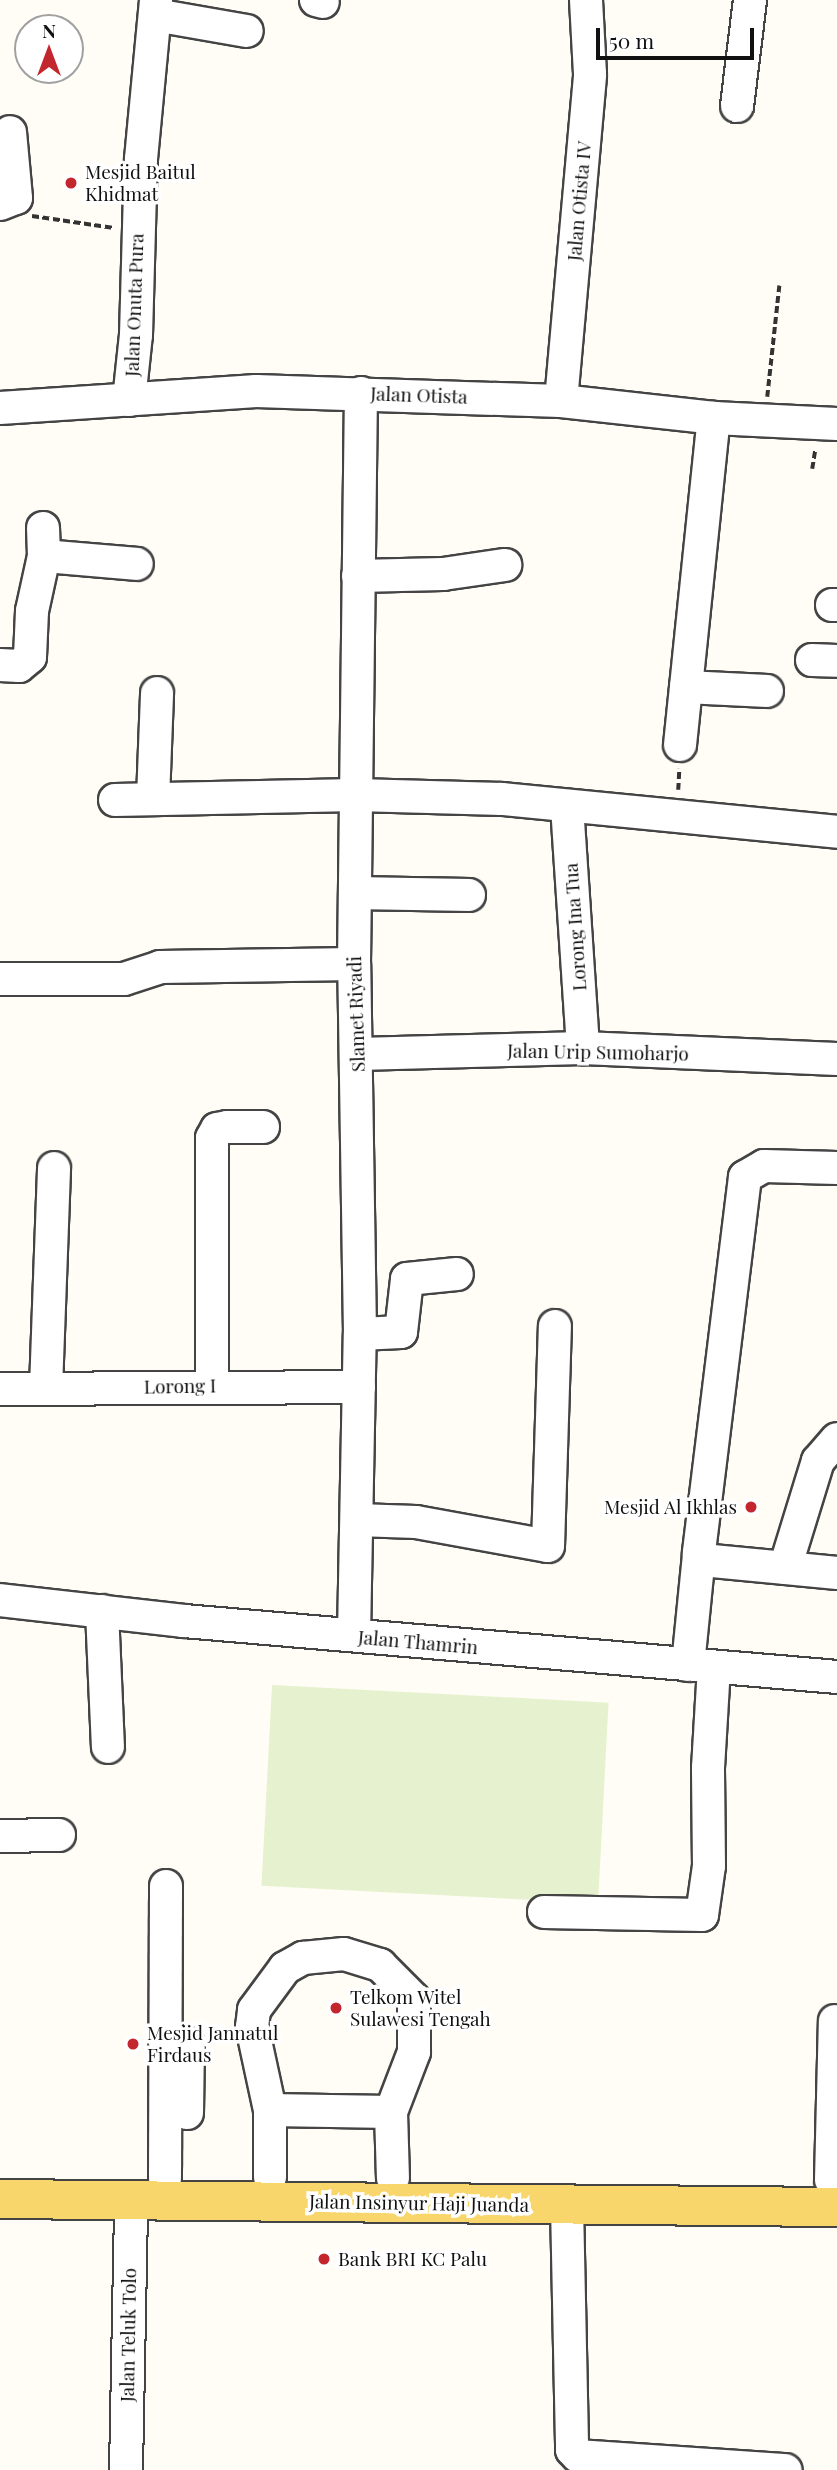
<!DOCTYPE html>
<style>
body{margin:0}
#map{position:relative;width:837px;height:2470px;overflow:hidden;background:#fffdf5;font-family:"Playfair Display",serif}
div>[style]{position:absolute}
.pitch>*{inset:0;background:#e6f2cf;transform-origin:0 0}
.path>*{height:3.5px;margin-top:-1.75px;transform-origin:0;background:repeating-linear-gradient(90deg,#333 0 7px,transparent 0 10.5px)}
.roads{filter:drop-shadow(2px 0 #444) drop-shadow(-2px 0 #444) drop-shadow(0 2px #444) drop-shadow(0 -2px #444)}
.minor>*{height:32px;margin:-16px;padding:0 16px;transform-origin:16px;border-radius:16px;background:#fff}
.major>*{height:38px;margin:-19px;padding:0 19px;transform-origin:19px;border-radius:19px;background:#f9d66b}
.dots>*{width:19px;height:19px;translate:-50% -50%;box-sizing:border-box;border:4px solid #fff;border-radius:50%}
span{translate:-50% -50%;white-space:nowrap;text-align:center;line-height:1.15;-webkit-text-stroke:7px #fff;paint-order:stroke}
.poi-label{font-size:19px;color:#111}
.left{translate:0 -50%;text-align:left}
.right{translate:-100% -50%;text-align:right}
.street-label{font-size:19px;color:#111}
.north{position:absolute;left:14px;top:14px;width:70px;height:70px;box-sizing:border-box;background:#fff;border:2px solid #a0a0a0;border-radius:50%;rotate:0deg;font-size:19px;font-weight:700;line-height:28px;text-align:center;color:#111}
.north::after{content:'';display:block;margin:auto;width:24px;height:32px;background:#c4262e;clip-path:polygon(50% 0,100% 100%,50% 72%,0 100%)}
.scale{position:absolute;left:596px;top:28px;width:158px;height:32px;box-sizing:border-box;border:4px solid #111;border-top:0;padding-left:9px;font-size:21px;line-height:24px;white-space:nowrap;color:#111;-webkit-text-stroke:5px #fff;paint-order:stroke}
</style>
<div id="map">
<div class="pitch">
<i style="left:272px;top:1685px;width:337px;height:201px;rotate:3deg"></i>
</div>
<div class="path">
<i style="left:32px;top:216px;width:83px;rotate:8.3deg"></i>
<i style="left:767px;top:397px;width:112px;rotate:-83.8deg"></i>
<i style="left:812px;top:469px;width:20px;rotate:-81deg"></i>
<i style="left:678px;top:790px;width:21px;rotate:-87deg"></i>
</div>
<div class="roads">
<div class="minor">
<i style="left:316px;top:0;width:7px;rotate:16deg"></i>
<i style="left:155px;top:15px;width:93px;rotate:9.9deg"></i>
<i style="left:737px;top:106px;width:107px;rotate:-83deg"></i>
<i style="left:0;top:204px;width:17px;rotate:-21deg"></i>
<i style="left:16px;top:198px;width:66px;rotate:-95.2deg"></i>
<i style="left:129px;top:400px;width:65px;rotate:-83.9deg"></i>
<i style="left:136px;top:335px;width:176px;rotate:-88.4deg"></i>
<i style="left:141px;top:159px;width:160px;rotate:-84.6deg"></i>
<i style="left:561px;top:401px;width:328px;rotate:-84.9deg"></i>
<i style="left:590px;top:74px;width:74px;rotate:-93.1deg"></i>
<i style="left:0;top:408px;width:257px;rotate:-3.8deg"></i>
<i style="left:256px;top:391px;width:305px;rotate:1.9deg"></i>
<i style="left:561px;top:401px;width:154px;rotate:6.3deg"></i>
<i style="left:714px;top:418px;width:123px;rotate:2.8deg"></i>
<i style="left:44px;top:556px;width:93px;rotate:4.9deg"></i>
<i style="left:358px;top:576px;width:85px;rotate:-1.3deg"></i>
<i style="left:443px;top:574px;width:63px;rotate:-8.3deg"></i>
<i style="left:832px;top:605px;width:5px"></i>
<i style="left:812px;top:660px;width:25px;rotate:2deg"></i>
<i style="left:0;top:665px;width:19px;rotate:3deg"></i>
<i style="left:19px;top:666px;width:14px;rotate:-39deg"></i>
<i style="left:30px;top:657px;width:46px;rotate:-87.5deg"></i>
<i style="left:32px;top:611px;width:56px;rotate:-77.7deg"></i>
<i style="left:44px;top:556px;width:28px;rotate:-92deg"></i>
<i style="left:686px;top:687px;width:81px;rotate:2.8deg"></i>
<i style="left:680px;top:745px;width:329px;rotate:-84.1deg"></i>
<i style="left:153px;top:799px;width:106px;rotate:-87.8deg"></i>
<i style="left:115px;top:800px;width:241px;rotate:-1.2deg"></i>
<i style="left:356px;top:795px;width:146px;rotate:1.6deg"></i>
<i style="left:502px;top:799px;width:337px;rotate:5.6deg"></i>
<i style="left:567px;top:806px;width:243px;rotate:86.2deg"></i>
<i style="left:355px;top:893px;width:114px;rotate:1deg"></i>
<i style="left:0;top:979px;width:124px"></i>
<i style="left:124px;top:979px;width:38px;rotate:-18deg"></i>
<i style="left:160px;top:967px;width:194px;rotate:-0.9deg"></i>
<i style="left:358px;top:1054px;width:225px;rotate:-1.5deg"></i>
<i style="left:583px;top:1048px;width:254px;rotate:2.5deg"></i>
<i style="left:837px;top:1168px;width:73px;rotate:-178.4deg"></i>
<i style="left:764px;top:1166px;width:22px;rotate:150deg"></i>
<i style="left:745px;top:1177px;width:380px;rotate:97deg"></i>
<i style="left:699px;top:1554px;width:7px;rotate:63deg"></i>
<i style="left:702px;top:1560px;width:136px;rotate:5.5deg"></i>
<i style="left:360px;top:1334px;width:41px;rotate:-2.8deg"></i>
<i style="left:401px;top:1332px;width:53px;rotate:-83.5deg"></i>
<i style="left:407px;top:1279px;width:50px;rotate:-5.7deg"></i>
<i style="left:212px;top:1385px;width:247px;rotate:-90deg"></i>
<i style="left:212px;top:1138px;width:10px;rotate:-61deg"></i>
<i style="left:217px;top:1129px;width:10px;rotate:-11deg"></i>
<i style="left:227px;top:1127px;width:36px"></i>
<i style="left:46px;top:1388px;width:220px;rotate:-87.9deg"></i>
<i style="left:0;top:1389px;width:359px;rotate:-0.3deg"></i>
<i style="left:357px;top:1520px;width:59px;rotate:1.9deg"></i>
<i style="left:416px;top:1522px;width:134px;rotate:10.3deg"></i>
<i style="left:548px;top:1546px;width:220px;rotate:-88.2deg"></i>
<i style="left:785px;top:1568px;width:112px;rotate:-72.9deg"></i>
<i style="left:818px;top:1461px;width:29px;rotate:-49deg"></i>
<i style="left:0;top:1600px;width:185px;rotate:6.5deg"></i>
<i style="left:184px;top:1621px;width:655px;rotate:4.9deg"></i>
<i style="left:102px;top:1611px;width:136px;rotate:87.5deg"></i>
<i style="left:354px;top:1635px;width:301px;rotate:-88.9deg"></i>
<i style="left:360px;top:1334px;width:370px;rotate:-90.9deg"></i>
<i style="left:354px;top:964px;width:571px;rotate:-89.3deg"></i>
<i style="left:688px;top:1665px;width:112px;rotate:-84.3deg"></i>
<i style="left:0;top:1836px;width:59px;rotate:-1deg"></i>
<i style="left:544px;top:1912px;width:158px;rotate:1.1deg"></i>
<i style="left:702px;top:1915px;width:49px;rotate:-81.9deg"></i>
<i style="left:709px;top:1866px;width:98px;rotate:-90.6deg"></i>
<i style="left:708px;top:1768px;width:100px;rotate:-86.6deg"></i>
<i style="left:270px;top:2110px;width:121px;rotate:0.9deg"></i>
<i style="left:187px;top:2113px;width:69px;rotate:-89.2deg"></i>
<i style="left:270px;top:2177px;width:67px;rotate:-90deg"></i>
<i style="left:270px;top:2110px;width:85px;rotate:-102.2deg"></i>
<i style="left:252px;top:2027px;width:17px;rotate:-83deg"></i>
<i style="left:254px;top:2010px;width:52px;rotate:-53.6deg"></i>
<i style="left:285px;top:1968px;width:21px;rotate:-29deg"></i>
<i style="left:303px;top:1958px;width:41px;rotate:-5.6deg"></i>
<i style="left:344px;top:1954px;width:38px;rotate:17deg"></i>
<i style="left:380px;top:1965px;width:48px;rotate:45deg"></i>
<i style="left:414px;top:1999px;width:53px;rotate:90deg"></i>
<i style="left:414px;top:2052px;width:64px;rotate:111deg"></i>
<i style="left:391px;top:2112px;width:66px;rotate:88.3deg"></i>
<i style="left:165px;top:2178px;width:292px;rotate:-89.8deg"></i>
<i style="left:831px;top:2180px;width:159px;rotate:-88.6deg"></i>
<i style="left:567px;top:2205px;width:245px;rotate:88.8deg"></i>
<i style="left:572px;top:2450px;width:8px;rotate:45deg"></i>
<i style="left:578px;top:2456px;width:208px;rotate:3.9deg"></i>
<i style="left:126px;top:2470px;width:270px;rotate:-88.9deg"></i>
</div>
<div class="major">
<i style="left:0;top:2199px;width:837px;rotate:0.55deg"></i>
</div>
</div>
<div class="dots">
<i style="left:71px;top:183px;background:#c4262e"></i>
<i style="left:751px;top:1507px;background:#c4262e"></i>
<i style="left:336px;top:2008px;background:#c4262e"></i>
<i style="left:133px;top:2044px;background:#c4262e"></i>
<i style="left:324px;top:2259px;background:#c4262e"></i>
</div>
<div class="poi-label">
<span class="left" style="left:85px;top:183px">Mesjid Baitul<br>Khidmat</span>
<span class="right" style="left:737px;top:1507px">Mesjid Al Ikhlas</span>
<span class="left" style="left:350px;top:2008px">Telkom Witel<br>Sulawesi Tengah</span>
<span class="left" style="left:147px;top:2044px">Mesjid Jannatul<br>Firdaus</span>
<span class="left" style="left:338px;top:2259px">Bank BRI KC Palu</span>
</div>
<div class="street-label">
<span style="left:579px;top:201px;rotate:-85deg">Jalan Otista IV</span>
<span style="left:134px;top:305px;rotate:-88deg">Jalan Onuta Pura</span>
<span style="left:419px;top:395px;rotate:2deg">Jalan Otista</span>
<span style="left:575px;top:927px;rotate:-94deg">Lorong Ina Tua</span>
<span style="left:356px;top:1014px;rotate:-92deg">Slamet Riyadi</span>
<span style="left:598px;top:1052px;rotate:1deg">Jalan Urip Sumoharjo</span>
<span style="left:180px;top:1386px;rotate:-1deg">Lorong I</span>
<span style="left:418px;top:1642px;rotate:5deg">Jalan Thamrin</span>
<span style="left:419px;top:2203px;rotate:1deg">Jalan Insinyur Haji Juanda</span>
<span style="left:128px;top:2335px;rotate:-89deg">Jalan Teluk Tolo</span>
</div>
<div class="north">N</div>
<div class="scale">50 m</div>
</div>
